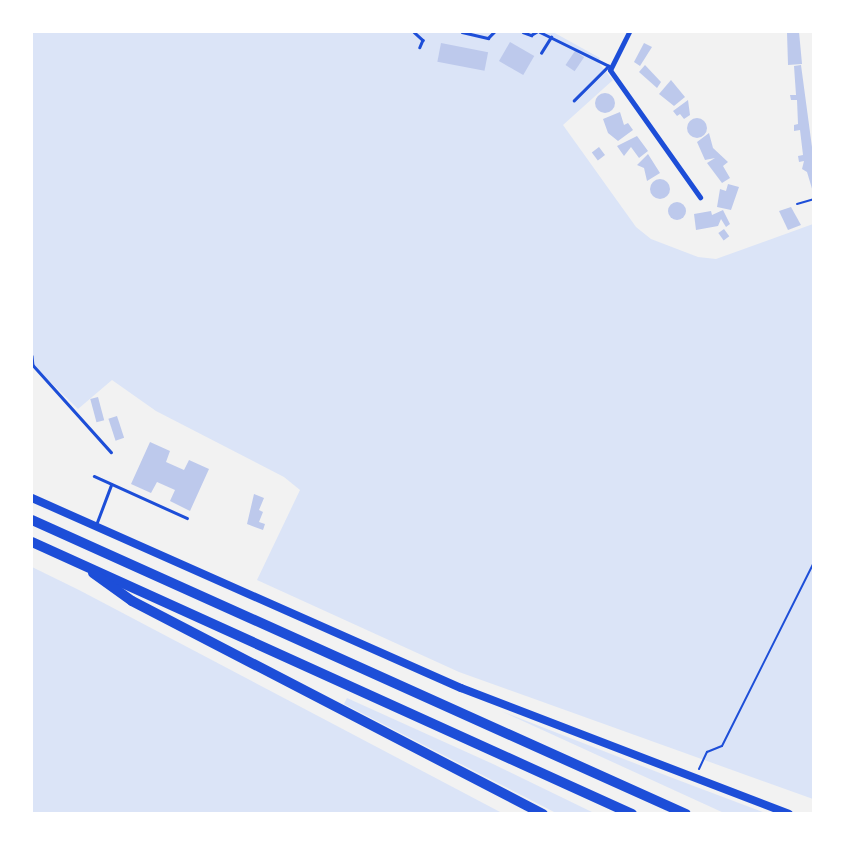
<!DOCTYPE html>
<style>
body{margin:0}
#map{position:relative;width:845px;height:845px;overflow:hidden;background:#f2f2f2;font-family:"IBM Plex Sans",sans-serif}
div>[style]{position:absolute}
.green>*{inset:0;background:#dbe4f7}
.building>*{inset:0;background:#bdc9ec;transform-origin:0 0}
.round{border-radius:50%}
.path>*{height:2px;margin:-1px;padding:0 1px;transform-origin:1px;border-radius:1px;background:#1d4ed8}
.service>*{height:2.5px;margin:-1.25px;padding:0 1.25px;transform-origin:1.25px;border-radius:1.25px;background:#1d4ed8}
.minor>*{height:5px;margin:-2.5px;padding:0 2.5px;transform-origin:2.5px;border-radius:2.5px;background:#1d4ed8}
.secondary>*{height:8px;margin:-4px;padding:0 4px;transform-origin:4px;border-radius:4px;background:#1d4ed8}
.motorway>*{height:10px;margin:-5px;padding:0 5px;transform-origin:5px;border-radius:5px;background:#1d4ed8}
span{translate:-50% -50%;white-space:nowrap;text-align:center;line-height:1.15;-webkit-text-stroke:5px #fff;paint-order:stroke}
.frame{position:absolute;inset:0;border:33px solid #fff;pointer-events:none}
</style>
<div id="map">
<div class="green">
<i style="clip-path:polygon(32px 32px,553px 32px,600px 58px,598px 62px,613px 80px,563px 125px,636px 227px,651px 239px,698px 257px,716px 259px,813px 224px,813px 799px,459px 672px,257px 580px,300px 490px,284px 477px,156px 411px,112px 380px,78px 409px,33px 365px,32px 356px)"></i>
<i style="clip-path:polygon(32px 567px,79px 590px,502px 813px,32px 813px)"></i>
<i style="clip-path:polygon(347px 698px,493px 764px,594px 813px,556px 813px,344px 704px)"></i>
<i style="clip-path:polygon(501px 711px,670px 777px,765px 813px,724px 813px)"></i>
</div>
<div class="building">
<i style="clip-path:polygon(787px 32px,799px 32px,802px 64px,788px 65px)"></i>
<i style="left:510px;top:42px;width:28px;height:22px;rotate:30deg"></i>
<i style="left:441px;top:43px;width:48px;height:19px;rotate:11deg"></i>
<i style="clip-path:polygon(644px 43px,652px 47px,640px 66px,634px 62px)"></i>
<i style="left:575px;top:51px;width:11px;height:17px;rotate:34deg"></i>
<i style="clip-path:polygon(645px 65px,661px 82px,657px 88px,639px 72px)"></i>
<i style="clip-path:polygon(801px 65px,814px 162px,813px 192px,807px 172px,802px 169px,804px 161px,799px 162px,798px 156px,803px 155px,800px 130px,794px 131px,794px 125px,798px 124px,797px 100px,791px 100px,790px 95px,796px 95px,794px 66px)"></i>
<i style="clip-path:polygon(671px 80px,685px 97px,674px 106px,659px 94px)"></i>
<i class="round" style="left:595px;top:93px;width:20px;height:20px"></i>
<i style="clip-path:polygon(688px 100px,690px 115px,684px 119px,680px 114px,677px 116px,673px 111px)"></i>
<i style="clip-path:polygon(620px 112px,624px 125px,628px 123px,633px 130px,618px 141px,608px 133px,603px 119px)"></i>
<i class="round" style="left:687px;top:118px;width:20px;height:20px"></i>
<i style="clip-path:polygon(709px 133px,713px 148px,728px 162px,723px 166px,730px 178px,722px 183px,707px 163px,715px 158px,705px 160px,697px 142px)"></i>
<i style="clip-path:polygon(637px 136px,648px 151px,639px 158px,631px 147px,624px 156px,617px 146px)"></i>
<i style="left:599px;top:147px;width:10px;height:9px;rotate:53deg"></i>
<i style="clip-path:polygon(648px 154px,660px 173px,647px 181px,644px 168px,637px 165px)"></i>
<i class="round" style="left:650px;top:179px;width:20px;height:20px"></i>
<i style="clip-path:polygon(728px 184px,739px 187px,731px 210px,717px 207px,720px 189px,726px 191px)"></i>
<i class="round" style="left:668px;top:202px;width:18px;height:18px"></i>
<i style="clip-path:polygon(791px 207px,801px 225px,788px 230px,779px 211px)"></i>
<i style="clip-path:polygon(723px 210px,730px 224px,726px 227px,721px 219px,718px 226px,696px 230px,694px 214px,711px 211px,712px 215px)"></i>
<i style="left:724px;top:229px;width:9px;height:7px;rotate:54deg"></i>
<i style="left:98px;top:397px;width:24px;height:8px;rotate:75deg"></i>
<i style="left:117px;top:416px;width:23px;height:9px;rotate:72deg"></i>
<i style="clip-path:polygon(150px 442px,170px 451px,166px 462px,184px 470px,189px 460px,209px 469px,190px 511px,170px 501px,175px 490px,157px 482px,151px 493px,131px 484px)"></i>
<i style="clip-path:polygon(254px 494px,264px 498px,259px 510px,263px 512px,259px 522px,265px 524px,263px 530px,247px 524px)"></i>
</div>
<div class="path">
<i style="left:797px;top:204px;width:18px;rotate:-16deg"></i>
<i style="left:699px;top:769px;width:19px;rotate:-65deg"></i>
<i style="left:707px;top:752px;width:16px;rotate:-22deg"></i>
<i style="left:722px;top:746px;width:206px;rotate:-63.4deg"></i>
</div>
<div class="service">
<i style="left:414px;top:32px;width:12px;rotate:42deg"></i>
<i style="left:423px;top:40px;width:8px;rotate:113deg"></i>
<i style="left:462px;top:32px;width:27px;rotate:13deg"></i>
<i style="left:488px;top:38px;width:8px;rotate:-45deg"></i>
<i style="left:523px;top:32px;width:9px;rotate:21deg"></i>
<i style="left:531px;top:35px;width:6px;rotate:-31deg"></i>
<i style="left:540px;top:32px;width:77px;rotate:26.2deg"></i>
<i style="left:609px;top:66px;width:49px;rotate:135deg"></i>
<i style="left:541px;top:53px;width:19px;rotate:-58deg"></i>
<i style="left:32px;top:356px;width:9px;rotate:84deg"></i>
<i style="left:33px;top:365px;width:117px;rotate:48.1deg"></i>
<i style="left:94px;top:476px;width:102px;rotate:24.3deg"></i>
<i style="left:96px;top:525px;width:43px;rotate:-69.4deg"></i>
</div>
<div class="minor">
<i style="left:629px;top:32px;width:42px;rotate:116.6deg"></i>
<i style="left:610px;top:70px;width:156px;rotate:54.7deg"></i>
</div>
<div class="secondary">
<i style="left:32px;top:498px;width:469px;rotate:23.9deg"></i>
<i style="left:461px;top:688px;width:351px;rotate:21deg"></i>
</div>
<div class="motorway">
<i style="left:32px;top:520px;width:717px;rotate:24.21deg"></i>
<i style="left:32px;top:542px;width:659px;rotate:24.39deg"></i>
<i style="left:93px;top:573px;width:48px;rotate:35.7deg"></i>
<i style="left:132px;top:601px;width:463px;rotate:27.4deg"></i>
</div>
<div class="frame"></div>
</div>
